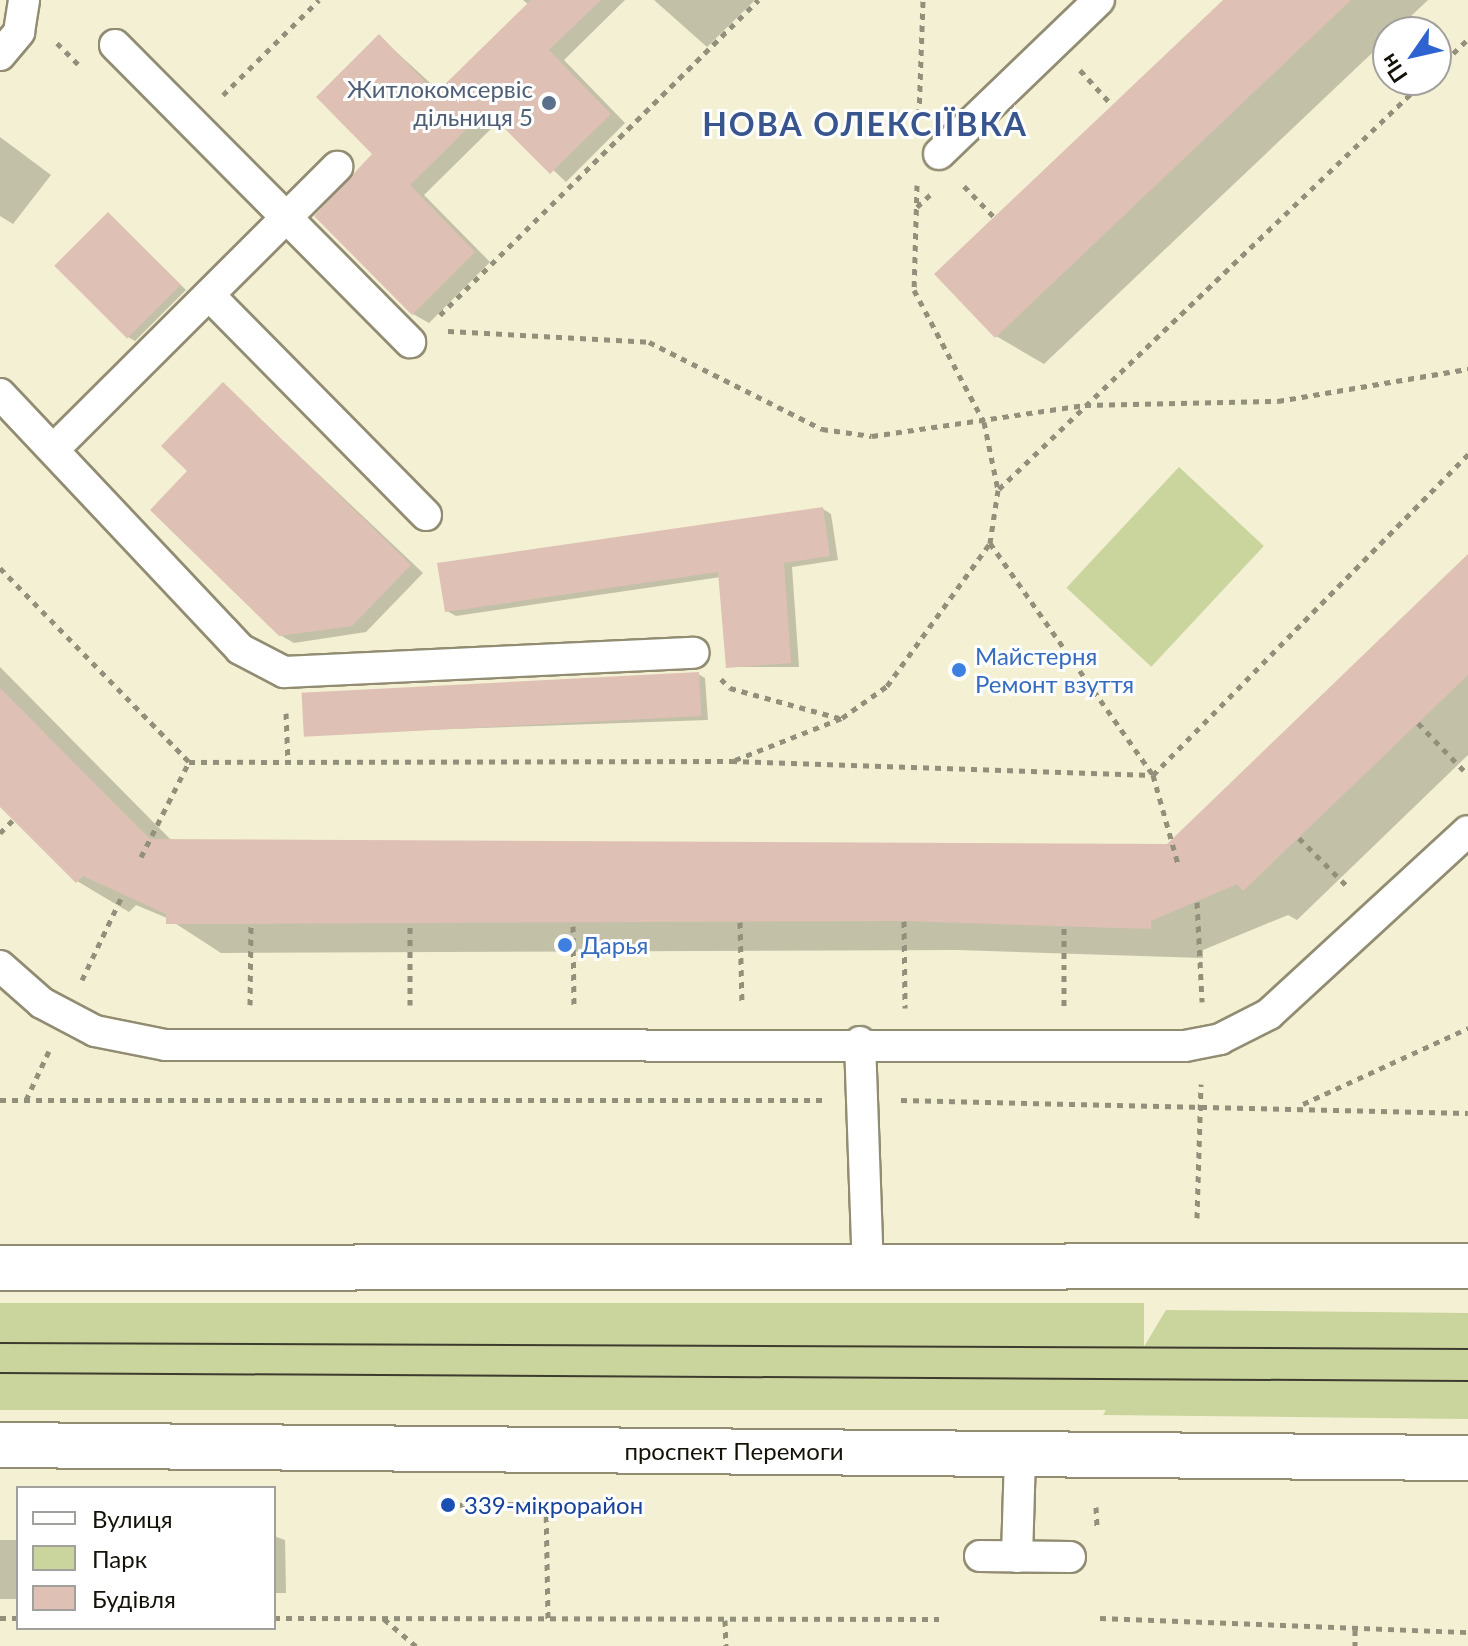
<!DOCTYPE html>
<meta charset="utf-8">
<style>
body{margin:0}
#map{position:relative;width:1468px;height:1646px;overflow:hidden;background:#f4f0d3;font-family:Lato,sans-serif}
div>[style]{position:absolute}
.green>*{inset:0;background:#cad49d;transform-origin:0 0}
.shadow>*{inset:0;background:#0003;transform-origin:0 0}
.building>*{inset:0;background:#dec1b4;transform-origin:0 0}
.path>*{height:5px;margin-top:-2.5px;transform-origin:0;background:repeating-linear-gradient(90deg,#928f7b 0 6px,transparent 0 12px)}
.roads{filter:drop-shadow(2px 0 #918c72) drop-shadow(-2px 0 #918c72) drop-shadow(0 2px #918c72) drop-shadow(0 -2px #918c72)}
.service>*{height:30px;margin:-15px;padding:0 15px;transform-origin:15px;border-radius:15px;background:#fff}
.secondary>*{height:44px;margin:-22px;padding:0 22px;transform-origin:22px;border-radius:22px;background:#fff}
.tram>*{height:2px;margin:-1px;padding:0 1px;transform-origin:1px;border-radius:1px;background:#3d3b2d}
.dots>*{width:22px;height:22px;translate:-50% -50%;box-sizing:border-box;border:4px solid #fff;border-radius:50%}
span{translate:-50% -50%;white-space:nowrap;text-align:center;line-height:1.15;-webkit-text-stroke:6px #fff;paint-order:stroke}
.service-label{font-size:24px;color:#4e5e75}
.right{translate:-100% -50%;text-align:right}
.shop-label{font-size:24px;color:#366cbe}
.left{translate:0 -50%;text-align:left}
.street-label{font-size:24px;color:#141208}
.transit-label{font-size:24px;color:#164399}
.district-label{font-size:32px;color:#38558e;font-weight:700;letter-spacing:2px}
.legend{position:absolute;left:16px;top:1486px;width:260px;height:144px;box-sizing:border-box;background:#fff;border:2px solid #a1a09c;margin:0;padding:10px 14px;list-style:none;font-size:24px;color:#141208}
.legend li{display:flex;align-items:center;gap:16px;height:40px}
.legend b{width:40px;border:2px solid #a1a09c}
.north{position:absolute;left:1372px;top:16px;width:80px;height:80px;box-sizing:border-box;background:#fff;border:2px solid #a1a09c;border-radius:50%;rotate:236deg;font-size:22px;font-weight:700;line-height:32px;text-align:center;color:#141208}
.north::after{content:'';display:block;margin:auto;width:28px;height:36px;background:#3063d2;clip-path:polygon(50% 0,100% 100%,50% 72%,0 100%)}
</style>
<div id="map">
<div class="green">
<i style="left:1179px;top:467px;width:116px;height:165px;rotate:43deg"></i>
<i style="left:0;top:1303px;width:1144px;height:107px"></i>
<i style="clip-path:polygon(1166px 1310px,1468px 1313px,1468px 1419px,1103px 1415px)"></i>
</div>
<div class="shadow">
<i style="clip-path:polygon(523px 0,625px 0,564px 60px,625px 123px,566px 182px,500px 120px,424px 195px,490px 262px,429px 323px,413px 314px,375px 154px,380px 37px,440px 92px,529px 5px)"></i>
<i style="clip-path:polygon(654px 0,755px 0,707px 47px)"></i>
<i style="clip-path:polygon(1226px 0,1428px 0,1044px 364px,996px 336px)"></i>
<i style="clip-path:polygon(0 137px,51px 175px,13px 224px,0 216px)"></i>
<i style="clip-path:polygon(109px 215px,186px 290px,135px 341px,128px 337px)"></i>
<i style="clip-path:polygon(223px 384px,423px 573px,366px 632px,294px 643px,280px 635px,190px 471px)"></i>
<i style="clip-path:polygon(823px 509px,831px 514px,838px 560px,792px 567px,799px 667px,728px 667px,721px 577px,456px 616px,447px 611px)"></i>
<i style="clip-path:polygon(1468px 557px,1468px 755px,1297px 920px,1288px 915px,1203px 950px,1203px 958px,958px 950px,221px 953px,167px 918px,136px 905px,129px 912px,77px 881px,0 804px,0 667px,173px 842px,1168px 846px)"></i>
<i style="clip-path:polygon(698px 674px,705px 678px,708px 720px,305px 734px)"></i>
<i style="clip-path:polygon(274px 1536px,285px 1540px,286px 1593px,274px 1593px)"></i>
<i style="left:18px;top:1540px;width:59px;height:18px;rotate:90deg"></i>
</div>
<div class="building">
<i style="clip-path:polygon(531px 0,601px 0,549px 50px,611px 114px,550px 174px,486px 110px,410px 185px,475px 252px,412px 315px,314px 216px,372px 154px,316px 97px,379px 34px,436px 93px)"></i>
<i style="clip-path:polygon(1223px 0,1351px 0,995px 338px,934px 274px)"></i>
<i style="left:108px;top:212px;width:103px;height:76px;rotate:45deg"></i>
<i style="clip-path:polygon(223px 382px,411px 565px,352px 626px,279px 636px,150px 510px,187px 471px,161px 446px)"></i>
<i style="clip-path:polygon(823px 507px,830px 556px,784px 563px,791px 663px,726px 668px,718px 572px,445px 612px,437px 563px)"></i>
<i style="clip-path:polygon(1468px 554px,1468px 675px,1243px 891px,1237px 884px,1151px 921px,1151px 929px,904px 921px,166px 924px,166px 914px,83px 876px,76px 883px,0 807px,0 688px,150px 839px,1167px 844px)"></i>
<i style="left:699px;top:672px;width:44px;height:398px;rotate:87deg"></i>
</div>
<div class="path">
<i style="left:57px;top:43px;width:30px;rotate:45deg"></i>
<i style="left:1080px;top:70px;width:47px;rotate:47.6deg"></i>
<i style="left:1436px;top:70px;width:45px;rotate:-44.1deg"></i>
<i style="left:223px;top:95px;width:135px;rotate:-44.7deg"></i>
<i style="left:919px;top:115px;width:115px;rotate:-88deg"></i>
<i style="left:917px;top:185px;width:105px;rotate:91.6deg"></i>
<i style="left:914px;top:290px;width:149px;rotate:62.1deg"></i>
<i style="left:984px;top:422px;width:69px;rotate:78.4deg"></i>
<i style="left:998px;top:490px;width:54px;rotate:98.6deg"></i>
<i style="left:990px;top:543px;width:284px;rotate:54.9deg"></i>
<i style="left:1153px;top:775px;width:92px;rotate:74.3deg"></i>
<i style="left:964px;top:186px;width:43px;rotate:45.9deg"></i>
<i style="left:917px;top:207px;width:22px;rotate:-43deg"></i>
<i style="left:440px;top:315px;width:448px;rotate:-44.7deg"></i>
<i style="left:448px;top:331px;width:201px;rotate:3.1deg"></i>
<i style="left:649px;top:342px;width:194px;rotate:26.7deg"></i>
<i style="left:822px;top:429px;width:50px;rotate:8deg"></i>
<i style="left:872px;top:436px;width:215px;rotate:-8.3deg"></i>
<i style="left:1085px;top:405px;width:193px;rotate:-1.2deg"></i>
<i style="left:1278px;top:401px;width:193px;rotate:-9.6deg"></i>
<i style="left:999px;top:489px;width:591px;rotate:-43.83deg"></i>
<i style="left:0;top:568px;width:271px;rotate:45.7deg"></i>
<i style="left:189px;top:762px;width:542px;rotate:-0.11deg"></i>
<i style="left:731px;top:761px;width:422px;rotate:1.9deg"></i>
<i style="left:1153px;top:775px;width:450px;rotate:-45.5deg"></i>
<i style="left:721px;top:679px;width:13px;rotate:45deg"></i>
<i style="left:730px;top:688px;width:113px;rotate:15.4deg"></i>
<i style="left:286px;top:713px;width:49px;rotate:87.7deg"></i>
<i style="left:1418px;top:723px;width:72px;rotate:46.1deg"></i>
<i style="left:735px;top:760px;width:115px;rotate:-21.4deg"></i>
<i style="left:842px;top:718px;width:55px;rotate:-35.4deg"></i>
<i style="left:887px;top:686px;width:176px;rotate:-54.2deg"></i>
<i style="left:0;top:833px;width:18px;rotate:-45deg"></i>
<i style="left:1299px;top:838px;width:71px;rotate:45deg"></i>
<i style="left:141px;top:857px;width:106px;rotate:-63.2deg"></i>
<i style="left:1197px;top:902px;width:100px;rotate:87.1deg"></i>
<i style="left:904px;top:921px;width:87px;rotate:89.3deg"></i>
<i style="left:740px;top:922px;width:83px;rotate:88.6deg"></i>
<i style="left:573px;top:926px;width:79px;rotate:89.3deg"></i>
<i style="left:82px;top:980px;width:95px;rotate:-64.5deg"></i>
<i style="left:250px;top:1005px;width:79px;rotate:-89.3deg"></i>
<i style="left:410px;top:1005px;width:79px;rotate:-90deg"></i>
<i style="left:1064px;top:1006px;width:79px;rotate:-90deg"></i>
<i style="left:0;top:1100px;width:823px"></i>
<i style="left:26px;top:1100px;width:54px;rotate:-64.9deg"></i>
<i style="left:901px;top:1100px;width:567px;rotate:1.31deg"></i>
<i style="left:1303px;top:1104px;width:182px;rotate:-24.7deg"></i>
<i style="left:1197px;top:1218px;width:134px;rotate:-88.3deg"></i>
<i style="left:448px;top:1505px;width:98px;rotate:-0.6deg"></i>
<i style="left:546px;top:1504px;width:115px;rotate:89deg"></i>
<i style="left:1096px;top:1507px;width:21px;rotate:87deg"></i>
<i style="left:0;top:1618px;width:18px"></i>
<i style="left:274px;top:1618px;width:665px;rotate:0.09deg"></i>
<i style="left:1100px;top:1618px;width:368px;rotate:2.2deg"></i>
<i style="left:384px;top:1619px;width:42px;rotate:40.2deg"></i>
<i style="left:725px;top:1620px;width:26px;rotate:88deg"></i>
<i style="left:1355px;top:1630px;width:16px;rotate:90deg"></i>
</div>
<div class="roads">
<div class="service">
<i style="left:115px;top:45px;width:419px;rotate:45.2deg"></i>
<i style="left:0;top:55px;width:30px;rotate:-50deg"></i>
<i style="left:19px;top:32px;width:32px;rotate:-81deg"></i>
<i style="left:939px;top:154px;width:222px;rotate:-43.9deg"></i>
<i style="left:209px;top:295px;width:309px;rotate:45.4deg"></i>
<i style="left:0;top:394px;width:350px;rotate:46.7deg"></i>
<i style="left:240px;top:649px;width:50px;rotate:27.6deg"></i>
<i style="left:284px;top:672px;width:410px;rotate:-2.7deg"></i>
<i style="left:54px;top:449px;width:400px;rotate:-44.9deg"></i>
<i style="left:0;top:966px;width:56px;rotate:41.4deg"></i>
<i style="left:42px;top:1003px;width:60px;rotate:27.8deg"></i>
<i style="left:95px;top:1031px;width:71px;rotate:11.3deg"></i>
<i style="left:165px;top:1045px;width:1020px;rotate:0.06deg"></i>
<i style="left:1185px;top:1046px;width:36px;rotate:-11deg"></i>
<i style="left:1220px;top:1039px;width:55px;rotate:-27deg"></i>
<i style="left:1269px;top:1014px;width:270px;rotate:-42.6deg"></i>
<i style="left:860px;top:1042px;width:226px;rotate:88deg"></i>
<i style="left:980px;top:1556px;width:90px;rotate:0.6deg"></i>
<i style="left:1017px;top:1557px;width:103px;rotate:-88.3deg"></i>
</div>
<div class="secondary">
<i style="left:0;top:1268px;width:1468px;rotate:-0.08deg"></i>
<i style="left:0;top:1445px;width:1468px;rotate:0.51deg"></i>
</div>
</div>
<div class="tram">
<i style="left:0;top:1343px;width:1468px;rotate:0.23deg"></i>
<i style="left:0;top:1373px;width:1468px;rotate:0.31deg"></i>
</div>
<div class="dots">
<i style="left:549px;top:103px;background:#5c6f8a"></i>
<i style="left:959px;top:670px;background:#3f7fe0"></i>
<i style="left:565px;top:945px;background:#3f7fe0"></i>
<i style="left:448px;top:1505px;background:#1a4fb4"></i>
</div>
<div class="service-label">
<span class="right" style="left:533px;top:103px">Житлокомсервіс<br>дільниця 5</span>
</div>
<div class="shop-label">
<span class="left" style="left:975px;top:670px">Майстерня<br>Ремонт взуття</span>
<span class="left" style="left:581px;top:945px">Дарья</span>
</div>
<div class="street-label">
<span style="left:734px;top:1451px">проспект Перемоги</span>
</div>
<div class="transit-label">
<span class="left" style="left:464px;top:1505px">339-мiкрорайон</span>
</div>
<div class="district-label">
<span style="left:865px;top:124px">НОВА ОЛЕКСІЇВКА</span>
</div>
<ul class="legend">
<li><b style="height:10px;background:#fff"></b>Вулиця</li>
<li><b style="height:22px;background:#cad49d"></b>Парк</li>
<li><b style="height:22px;background:#dec1b4"></b>Будівля</li>
</ul>
<div class="north">Пн</div>
</div>
